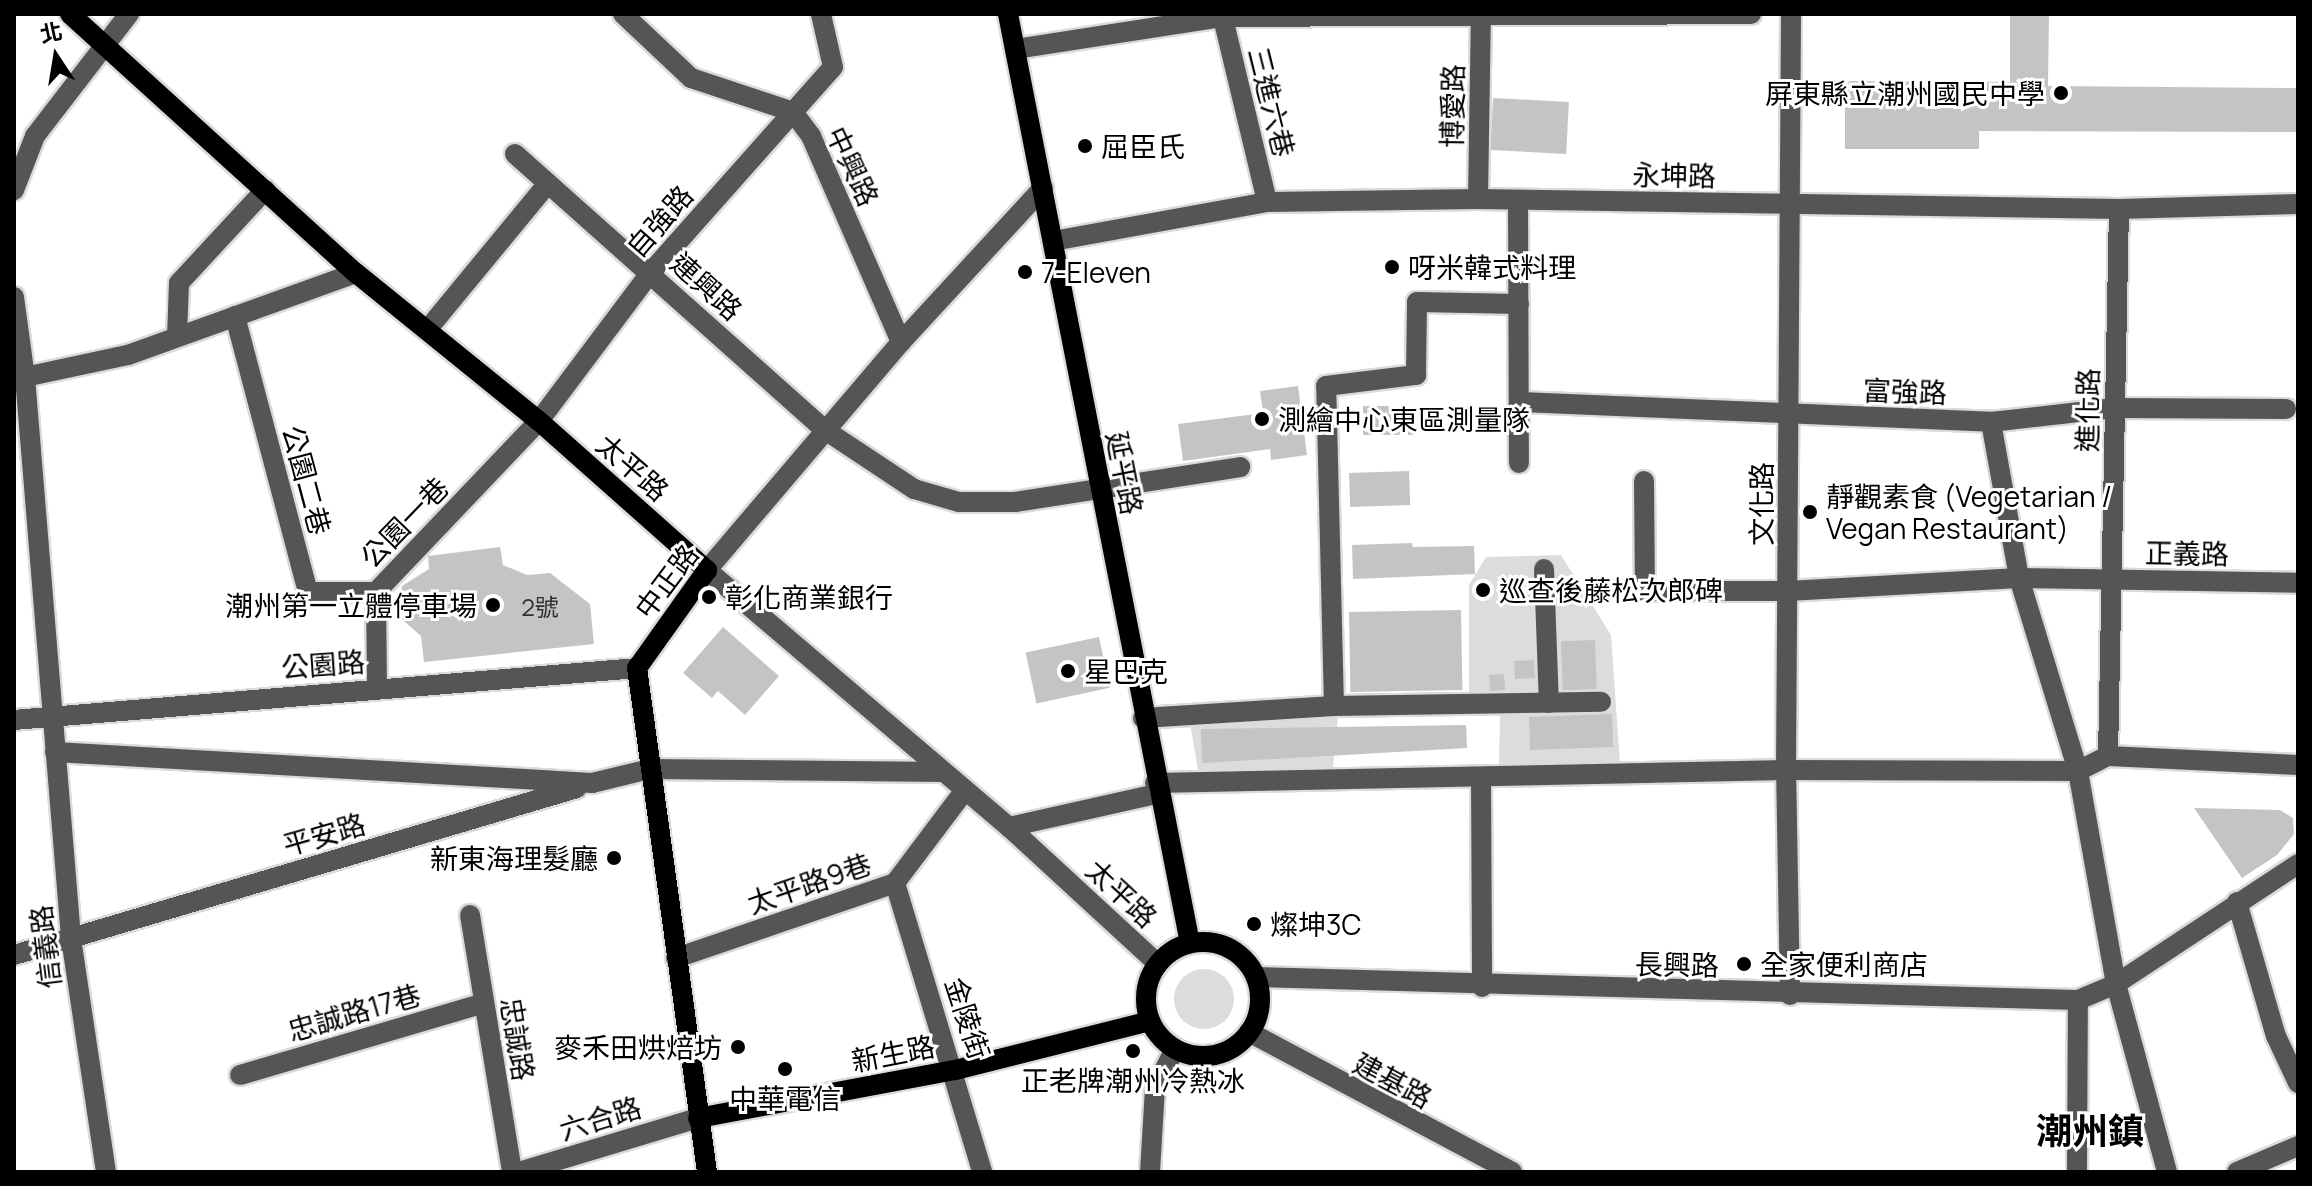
<!DOCTYPE html>
<meta charset="utf-8">
<style>
body{margin:0}
#map{position:relative;width:2312px;height:1186px;overflow:hidden;background:#fff;font-family:Manrope,"Noto Sans TC",sans-serif}
div>[style]{position:absolute}
.green>*{inset:0;background:#dcdcdc}
.round{border-radius:50%}
.building>*{inset:0;background:#c4c4c4;transform-origin:0 0}
.roads{filter:drop-shadow(2px 0 #dbdbdb) drop-shadow(-2px 0 #dbdbdb) drop-shadow(0 2px #dbdbdb) drop-shadow(0 -2px #dbdbdb)}
.minor>*{height:20px;margin:-10px;padding:0 10px;transform-origin:10px;border-radius:10px;background:#555}
.major>*{height:20px;margin:-10px;padding:0 10px;transform-origin:10px;border-radius:10px;background:#000}
.major>.ring{margin:-10px;padding:0;box-sizing:content-box;background:none;border:20px solid #000;border-radius:50%}
.dots>*{width:22px;height:22px;translate:-50% -50%;box-sizing:border-box;border:4px solid #fff;border-radius:50%}
span{translate:-50% -50%;white-space:nowrap;text-align:center;line-height:1.15;-webkit-text-stroke:6px #fff;paint-order:stroke}
.number-label{font-size:24px;color:#313131}
.number-label span{-webkit-text-stroke-width:0}
.poi-label{font-size:28px;color:#000}
.right{translate:-100% -50%;text-align:right}
.left{translate:0 -50%;text-align:left}
.street-label{font-size:28px;color:#000}
.district-label{font-size:36px;color:#000;font-weight:700}
.frame{position:absolute;inset:0;border:16px solid #000;pointer-events:none}
.north{position:absolute;left:16px;top:16px;width:80px;height:80px;-webkit-text-stroke:6px #fff;paint-order:stroke;rotate:348deg;font-size:22px;font-weight:700;line-height:32px;text-align:center;color:#000}
.north::after{content:'';display:block;margin:auto;width:28px;height:36px;background:#000;clip-path:polygon(50% 0,100% 100%,50% 72%,0 100%)}
</style>
<div id="map">
<div class="green">
<i style="clip-path:polygon(1561px 555px,1611px 635px,1620px 764px,1499px 765px,1500px 714px,1338px 715px,1333px 768px,1198px 770px,1187px 705px,1469px 696px,1469px 585px,1486px 557px)"></i>
<i class="round" style="left:1174px;top:969px;width:60px;height:60px"></i>
</div>
<div class="building">
<i style="clip-path:polygon(2010px 14px,2049px 14px,2048px 86px,2298px 88px,2298px 132px,1979px 131px,1979px 149px,1845px 149px,1845px 81px,2010px 82px)"></i>
<i style="left:1493px;top:98px;width:76px;height:52px;rotate:3deg"></i>
<i style="clip-path:polygon(1298px 386px,1307px 455px,1271px 460px,1270px 449px,1183px 461px,1178px 424px,1263px 413px,1260px 391px)"></i>
<i style="left:1413px;top:406px;width:29px;height:50px;rotate:90deg"></i>
<i style="left:1409px;top:471px;width:34px;height:60px;rotate:88deg"></i>
<i style="clip-path:polygon(1412px 543px,1413px 547px,1474px 546px,1475px 574px,1353px 579px,1352px 545px)"></i>
<i style="clip-path:polygon(500px 547px,503px 565px,527px 575px,550px 573px,590px 604px,594px 644px,424px 662px,421px 636px,398px 616px,402px 586px,429px 569px,428px 556px)"></i>
<i style="left:1461px;top:610px;width:80px;height:112px;rotate:89deg"></i>
<i style="clip-path:polygon(723px 627px,779px 676px,745px 715px,718px 691px,712px 698px,683px 673px)"></i>
<i style="left:1099px;top:637px;width:52px;height:75px;rotate:78deg"></i>
<i style="left:1595px;top:640px;width:49px;height:34px;rotate:88deg"></i>
<i style="left:1534px;top:660px;width:18px;height:20px;rotate:87deg"></i>
<i style="left:1504px;top:674px;width:16px;height:15px;rotate:86deg"></i>
<i style="left:1612px;top:714px;width:33px;height:83px;rotate:88deg"></i>
<i style="clip-path:polygon(1466px 725px,1467px 748px,1202px 763px,1201px 729px)"></i>
<i style="clip-path:polygon(2194px 808px,2280px 810px,2293px 818px,2294px 834px,2277px 855px,2242px 878px)"></i>
</div>
<div class="roads">
<div class="minor">
<i style="left:623px;top:14px;width:93px;rotate:43.3deg"></i>
<i style="left:691px;top:78px;width:108px;rotate:18.4deg"></i>
<i style="left:793px;top:112px;width:30px;rotate:53deg"></i>
<i style="left:811px;top:136px;width:225px;rotate:66.4deg"></i>
<i style="left:1222px;top:14px;width:193px;rotate:76.5deg"></i>
<i style="left:1015px;top:49px;width:209px;rotate:-8.8deg"></i>
<i style="left:1222px;top:17px;width:529px;rotate:-0.32deg"></i>
<i style="left:515px;top:154px;width:415px;rotate:41.7deg"></i>
<i style="left:825px;top:430px;width:107px;rotate:33.5deg"></i>
<i style="left:914px;top:489px;width:47px;rotate:16.1deg"></i>
<i style="left:959px;top:502px;width:56px"></i>
<i style="left:1015px;top:502px;width:228px;rotate:-8.8deg"></i>
<i style="left:1043px;top:188px;width:209px;rotate:132.7deg"></i>
<i style="left:901px;top:342px;width:299px;rotate:130.4deg"></i>
<i style="left:707px;top:570px;width:397px;rotate:40.4deg"></i>
<i style="left:1009px;top:827px;width:202px;rotate:42.6deg"></i>
<i style="left:14px;top:190px;width:58px;rotate:-68.7deg"></i>
<i style="left:35px;top:136px;width:154px;rotate:-52.4deg"></i>
<i style="left:1478px;top:199px;width:185px;rotate:-89.1deg"></i>
<i style="left:1518px;top:200px;width:263px;rotate:89.8deg"></i>
<i style="left:1053px;top:241px;width:218px;rotate:-10.3deg"></i>
<i style="left:1267px;top:202px;width:211px;rotate:-0.8deg"></i>
<i style="left:1478px;top:199px;width:641px;rotate:0.89deg"></i>
<i style="left:2119px;top:209px;width:179px;rotate:-1.6deg"></i>
<i style="left:14px;top:297px;width:81px;rotate:82.2deg"></i>
<i style="left:25px;top:377px;width:563px;rotate:85.31deg"></i>
<i style="left:71px;top:938px;width:237px;rotate:81.5deg"></i>
<i style="left:235px;top:316px;width:285px;rotate:75.2deg"></i>
<i style="left:308px;top:592px;width:68px"></i>
<i style="left:427px;top:330px;width:190px;rotate:-50.5deg"></i>
<i style="left:177px;top:337px;width:54px;rotate:-87.9deg"></i>
<i style="left:179px;top:283px;width:127px;rotate:-47.2deg"></i>
<i style="left:25px;top:377px;width:105px;rotate:-12.1deg"></i>
<i style="left:128px;top:355px;width:242px;rotate:-19.8deg"></i>
<i style="left:1521px;top:402px;width:470px;rotate:2.4deg"></i>
<i style="left:1991px;top:422px;width:124px;rotate:-6.5deg"></i>
<i style="left:2114px;top:408px;width:172px;rotate:0.3deg"></i>
<i style="left:1991px;top:422px;width:158px;rotate:79.8deg"></i>
<i style="left:2019px;top:578px;width:202px;rotate:73deg"></i>
<i style="left:2078px;top:771px;width:216px;rotate:79.9deg"></i>
<i style="left:2116px;top:984px;width:195px;rotate:74.8deg"></i>
<i style="left:1644px;top:481px;width:110px;rotate:89.5deg"></i>
<i style="left:1544px;top:569px;width:134px;rotate:87.9deg"></i>
<i style="left:1595px;top:591px;width:193px"></i>
<i style="left:1788px;top:591px;width:231px;rotate:-3.2deg"></i>
<i style="left:2019px;top:578px;width:279px;rotate:1deg"></i>
<i style="left:377px;top:688px;width:96px;rotate:-90.6deg"></i>
<i style="left:376px;top:592px;width:236px;rotate:-46.4deg"></i>
<i style="left:539px;top:421px;width:186px;rotate:-53.1deg"></i>
<i style="left:651px;top:272px;width:274px;rotate:-48.4deg"></i>
<i style="left:833px;top:67px;width:54px;rotate:-102.8deg"></i>
<i style="left:1334px;top:706px;width:267px;rotate:-0.9deg"></i>
<i style="left:1143px;top:718px;width:191px;rotate:-3.6deg"></i>
<i style="left:1334px;top:706px;width:320px;rotate:-91.4deg"></i>
<i style="left:1326px;top:386px;width:91px;rotate:-7deg"></i>
<i style="left:1416px;top:375px;width:73px;rotate:-89.2deg"></i>
<i style="left:1417px;top:302px;width:102px;rotate:1.1deg"></i>
<i style="left:14px;top:720px;width:625px;rotate:-4.77deg"></i>
<i style="left:55px;top:752px;width:538px;rotate:3.3deg"></i>
<i style="left:592px;top:783px;width:60px;rotate:-13.6deg"></i>
<i style="left:650px;top:769px;width:293px;rotate:0.6deg"></i>
<i style="left:2108px;top:756px;width:547px;rotate:-88.85deg"></i>
<i style="left:1481px;top:777px;width:210px;rotate:89.7deg"></i>
<i style="left:1155px;top:783px;width:631px;rotate:-1.18deg"></i>
<i style="left:1786px;top:770px;width:292px;rotate:0.2deg"></i>
<i style="left:2078px;top:771px;width:34px;rotate:-27deg"></i>
<i style="left:2108px;top:756px;width:190px;rotate:2.7deg"></i>
<i style="left:1009px;top:827px;width:152px;rotate:-12.6deg"></i>
<i style="left:895px;top:883px;width:302px;rotate:73.2deg"></i>
<i style="left:2237px;top:902px;width:140px;rotate:73.8deg"></i>
<i style="left:2276px;top:1036px;width:52px;rotate:64.9deg"></i>
<i style="left:470px;top:915px;width:260px;rotate:80.7deg"></i>
<i style="left:14px;top:955px;width:587px;rotate:-16.52deg"></i>
<i style="left:676px;top:958px;width:231px;rotate:-18.9deg"></i>
<i style="left:895px;top:883px;width:116px;rotate:-53deg"></i>
<i style="left:1256px;top:977px;width:822px;rotate:1.6deg"></i>
<i style="left:2078px;top:1000px;width:41px;rotate:-22.8deg"></i>
<i style="left:2116px;top:984px;width:218px;rotate:-33.4deg"></i>
<i style="left:1790px;top:995px;width:225px;rotate:-91deg"></i>
<i style="left:1786px;top:770px;width:756px;rotate:-89.62deg"></i>
<i style="left:1249px;top:1032px;width:298px;rotate:28deg"></i>
<i style="left:240px;top:1075px;width:254px;rotate:-16.4deg"></i>
<i style="left:519px;top:1172px;width:187px;rotate:-16.8deg"></i>
<i style="left:1150px;top:1172px;width:84px;rotate:-86.6deg"></i>
<i style="left:1155px;top:1088px;width:44px;rotate:-62.9deg"></i>
<i style="left:2077px;top:1172px;width:172px;rotate:-89.7deg"></i>
<i style="left:2237px;top:1172px;width:66px;rotate:-23.1deg"></i>
</div>
<div class="major">
<i style="left:70px;top:14px;width:386px;rotate:42.2deg"></i>
<i style="left:356px;top:273px;width:235px;rotate:39deg"></i>
<i style="left:539px;top:421px;width:225px;rotate:41.6deg"></i>
<i style="left:707px;top:570px;width:120px;rotate:125.5deg"></i>
<i style="left:637px;top:668px;width:509px;rotate:82.09deg"></i>
<i style="left:1008px;top:14px;width:947px;rotate:78.92deg"></i>
<i class="ring" style="left:1146px;top:942px;width:94px;height:94px"></i>
<i style="left:698px;top:1118px;width:261px;rotate:-10.6deg"></i>
<i style="left:955px;top:1070px;width:201px;rotate:-14.1deg"></i>
</div>
</div>
<div class="dots">
<i style="left:2061px;top:93px;background:#000"></i>
<i style="left:1085px;top:146px;background:#000"></i>
<i style="left:1392px;top:267px;background:#000"></i>
<i style="left:1025px;top:272px;background:#000"></i>
<i style="left:1262px;top:419px;background:#000"></i>
<i style="left:1810px;top:512px;background:#000"></i>
<i style="left:1483px;top:590px;background:#000"></i>
<i style="left:709px;top:597px;background:#000"></i>
<i style="left:493px;top:605px;background:#000"></i>
<i style="left:1068px;top:671px;background:#000"></i>
<i style="left:614px;top:858px;background:#000"></i>
<i style="left:1254px;top:924px;background:#000"></i>
<i style="left:1744px;top:964px;background:#000"></i>
<i style="left:738px;top:1047px;background:#000"></i>
<i style="left:1133px;top:1051px;background:#000"></i>
<i style="left:785px;top:1069px;background:#000"></i>
</div>
<div class="number-label">
<span style="left:540px;top:607px">2號</span>
</div>
<div class="poi-label">
<span class="right" style="left:2045px;top:93px">屏東縣立潮州國民中學</span>
<span class="left" style="left:1101px;top:146px">屈臣氏</span>
<span class="left" style="left:1408px;top:267px">呀米韓式料理</span>
<span class="left" style="left:1041px;top:272px">7-Eleven</span>
<span class="left" style="left:1278px;top:419px">測繪中心東區測量隊</span>
<span class="left" style="left:1826px;top:512px">靜觀素食 (Vegetarian /<br>Vegan Restaurant)</span>
<span class="left" style="left:1499px;top:590px">巡查後藤松次郎碑</span>
<span class="left" style="left:725px;top:597px">彰化商業銀行</span>
<span class="right" style="left:477px;top:605px">潮州第一立體停車場</span>
<span class="left" style="left:1084px;top:671px">星巴克</span>
<span class="right" style="left:598px;top:858px">新東海理髮廳</span>
<span class="left" style="left:1270px;top:924px">燦坤3C</span>
<span class="left" style="left:1760px;top:964px">全家便利商店</span>
<span class="right" style="left:722px;top:1047px">麥禾田烘焙坊</span>
<span style="left:1133px;top:1080px">正老牌潮州冷熱冰</span>
<span style="left:785px;top:1098px">中華電信</span>
</div>
<div class="street-label">
<span style="left:1272px;top:102px;rotate:76deg">三進六巷</span>
<span style="left:1452px;top:106px;rotate:-89deg">博愛路</span>
<span style="left:853px;top:166px;rotate:65deg">中興路</span>
<span style="left:1674px;top:175px;rotate:1deg">永坤路</span>
<span style="left:659px;top:221px;rotate:-49deg">自強路</span>
<span style="left:707px;top:286px;rotate:42deg">連興路</span>
<span style="left:1905px;top:391px;rotate:2deg">富強路</span>
<span style="left:2087px;top:410px;rotate:-89deg">進化路</span>
<span style="left:633px;top:467px;rotate:41deg">太平路</span>
<span style="left:1125px;top:473px;rotate:79deg">延平路</span>
<span style="left:307px;top:480px;rotate:75deg">公園二巷</span>
<span style="left:1761px;top:504px;rotate:-90deg">文化路</span>
<span style="left:404px;top:522px;rotate:-46deg">公園一巷</span>
<span style="left:2187px;top:553px;rotate:1deg">正義路</span>
<span style="left:666px;top:581px;rotate:-53deg">中正路</span>
<span style="left:323px;top:664px;rotate:-4deg">公園路</span>
<span style="left:324px;top:834px;rotate:-16deg">平安路</span>
<span style="left:809px;top:883px;rotate:-19deg">太平路9巷</span>
<span style="left:1122px;top:893px;rotate:43deg">太平路</span>
<span style="left:45px;top:947px;rotate:-97deg">信義路</span>
<span style="left:1677px;top:964px;rotate:1deg">長興路</span>
<span style="left:354px;top:1012px;rotate:-16deg">忠誠路17巷</span>
<span style="left:968px;top:1018px;rotate:72deg">金陵街</span>
<span style="left:518px;top:1039px;rotate:81deg">忠誠路</span>
<span style="left:893px;top:1053px;rotate:-11deg">新生路</span>
<span style="left:1393px;top:1080px;rotate:28deg">建基路</span>
<span style="left:600px;top:1118px;rotate:-17deg">六合路</span>
</div>
<div class="district-label">
<span style="left:2090px;top:1131px">潮州鎮</span>
</div>
<div class="frame"></div>
<div class="north">北</div>
</div>
